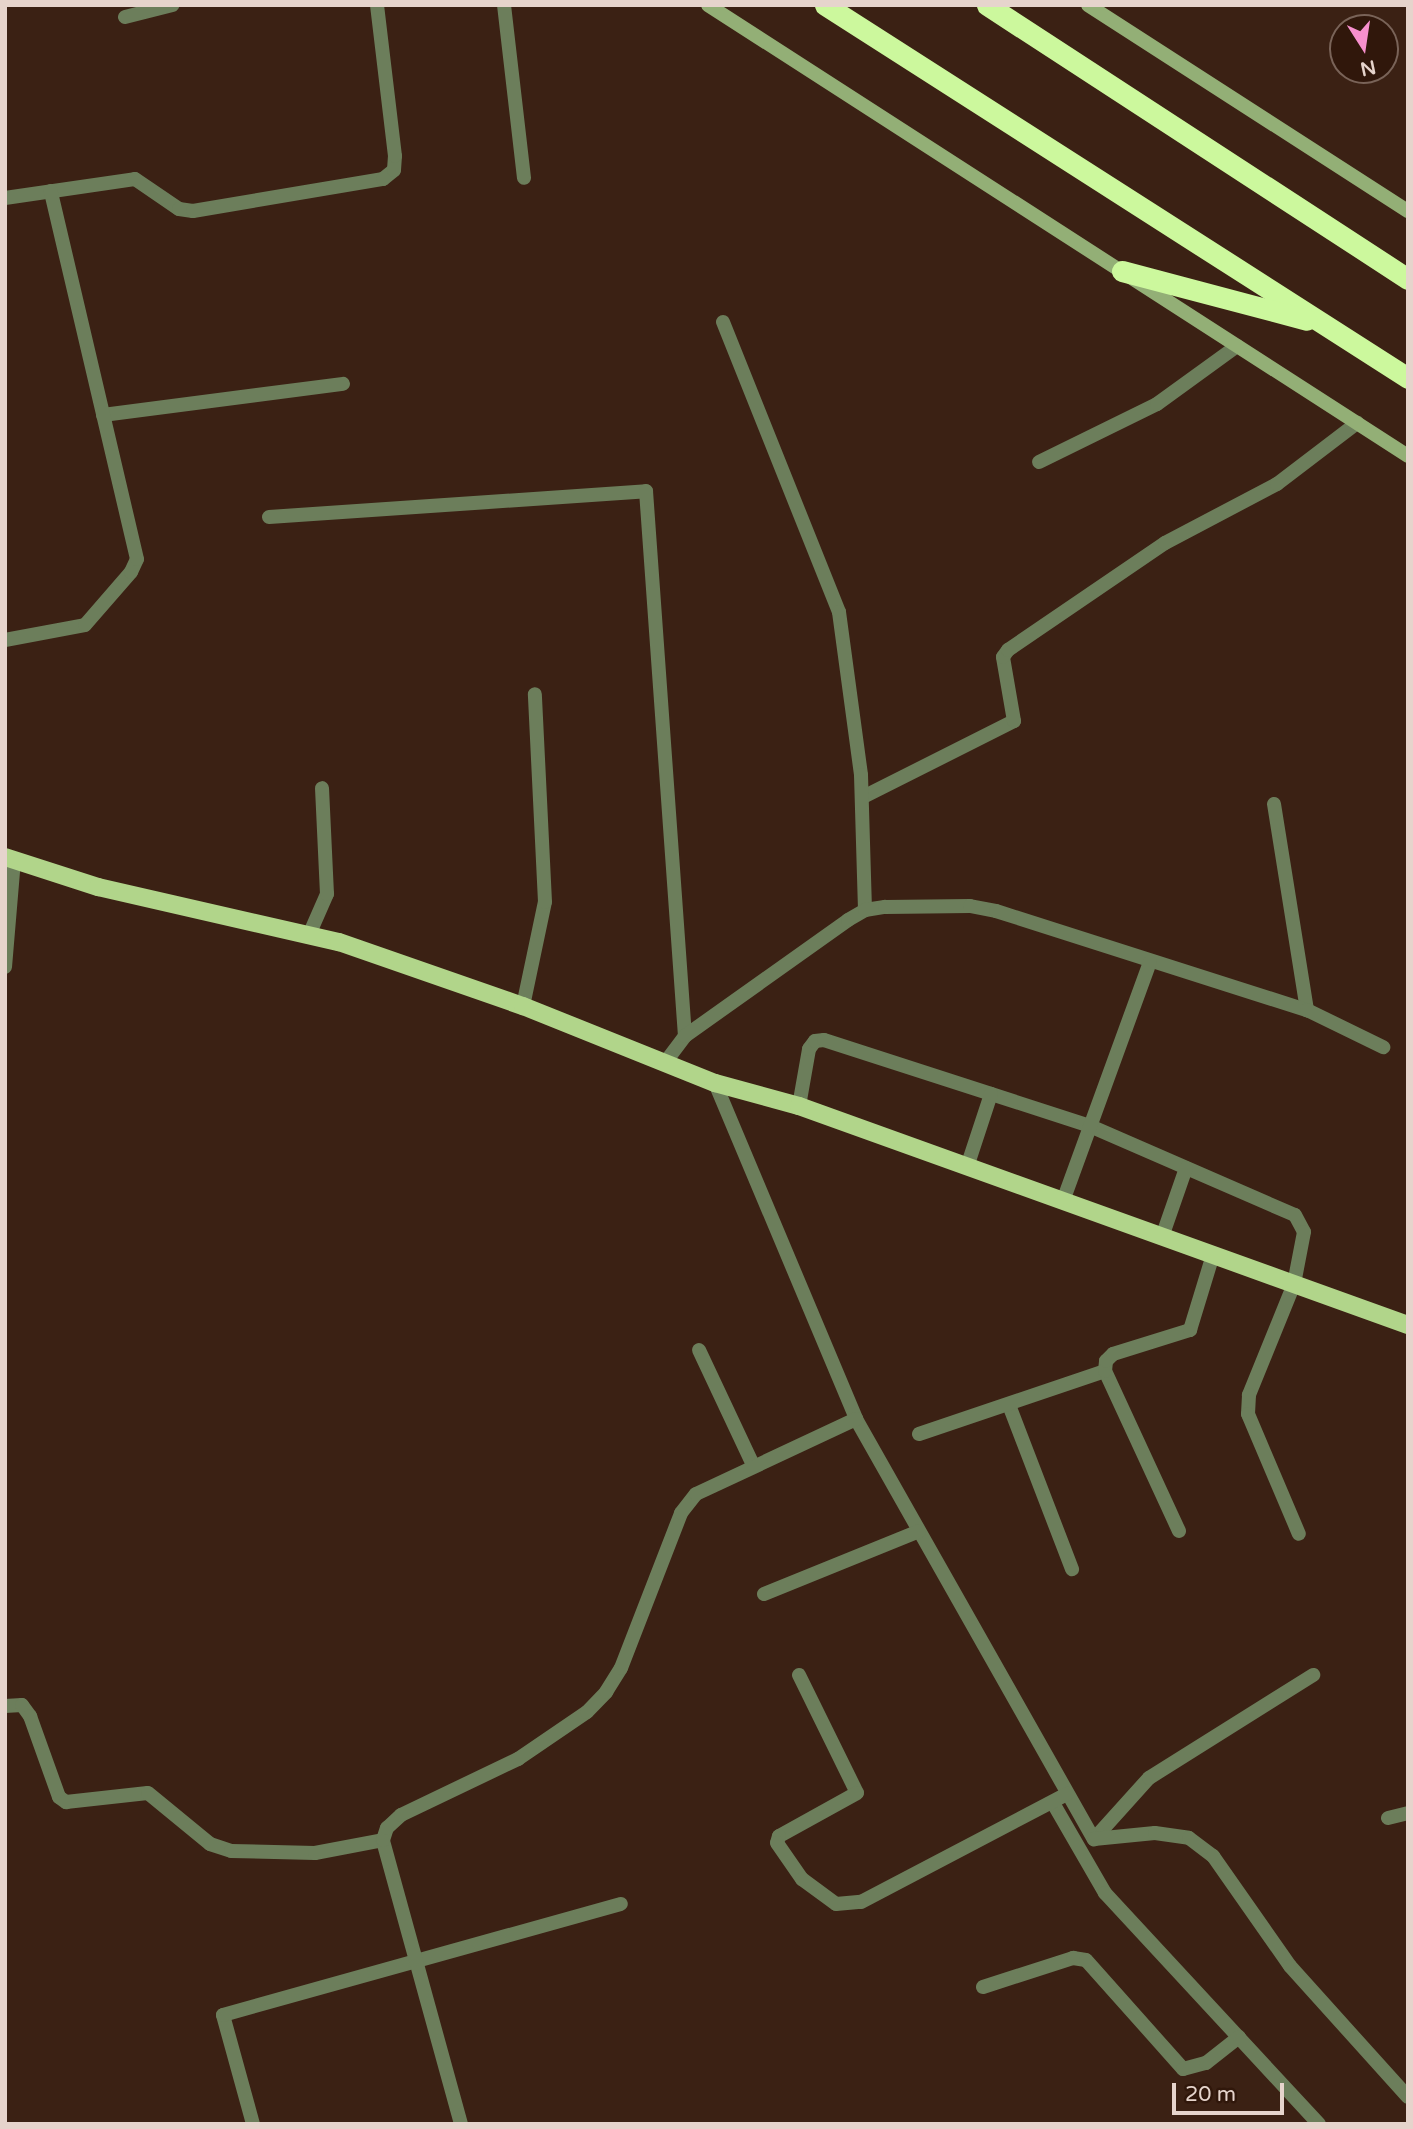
<!DOCTYPE html>
<style>
body{margin:0}
#map{position:relative;width:1413px;height:2129px;overflow:hidden;background:#3b2114;font-family:"Varela Round",sans-serif}
div>[style]{position:absolute}
.lane>*{height:14px;margin:-7px;padding:0 7px;transform-origin:7px;border-radius:7px;background:#6c7e5b}
.street>*{height:14px;margin:-7px;padding:0 7px;transform-origin:7px;border-radius:7px;background:#6c7e5b}
.secondary>*{height:14px;margin:-7px;padding:0 7px;transform-origin:7px;border-radius:7px;background:#93af76}
.primary>*{height:18px;margin:-9px;padding:0 9px;transform-origin:9px;border-radius:9px;background:#b1d58a}
.highway>*{height:21px;margin:-10.5px;padding:0 10.5px;transform-origin:10.5px;border-radius:10.5px;background:#ccf89d}
span{translate:-50% -50%;white-space:nowrap;text-align:center;line-height:1.15;-webkit-text-stroke:7px #30170b;paint-order:stroke}
.frame{position:absolute;inset:0;border:7px solid #e6d4cc;pointer-events:none}
.north{position:absolute;left:1329px;top:14px;width:70px;height:70px;box-sizing:border-box;background:#30170b;border:2px solid #796358;border-radius:50%;rotate:168deg;font-size:19px;font-weight:700;line-height:28px;text-align:center;color:#e6d4cc}
.north::after{content:'';display:block;margin:auto;width:24px;height:32px;background:#f790ce;clip-path:polygon(50% 0,100% 100%,50% 72%,0 100%)}
.scale{position:absolute;left:1172px;top:2083px;width:112px;height:32px;box-sizing:border-box;border:4px solid #e6d4cc;border-top:0;padding-left:9px;font-size:21px;line-height:24px;white-space:nowrap;color:#e6d4cc;-webkit-text-stroke:5px #30170b;paint-order:stroke}
</style>
<div id="map">
<div class="lane">
<i style="left:504px;top:5px;width:174px;rotate:83.4deg"></i>
<i style="left:125px;top:17px;width:49px;rotate:-14.3deg"></i>
<i style="left:1039px;top:462px;width:131px;rotate:-26.2deg"></i>
<i style="left:1157px;top:404px;width:99px;rotate:-35.9deg"></i>
<i style="left:863px;top:797px;width:169px;rotate:-26.7deg"></i>
<i style="left:1014px;top:721px;width:65px;rotate:-99.8deg"></i>
<i style="left:1003px;top:657px;width:9px;rotate:-54deg"></i>
<i style="left:1008px;top:650px;width:190px;rotate:-34.3deg"></i>
<i style="left:1165px;top:543px;width:127px;rotate:-27.8deg"></i>
<i style="left:1277px;top:484px;width:101px;rotate:-37.3deg"></i>
<i style="left:1274px;top:804px;width:209px;rotate:80.9deg"></i>
<i style="left:309px;top:935px;width:45px;rotate:-66.3deg"></i>
<i style="left:327px;top:894px;width:106px;rotate:-92.7deg"></i>
<i style="left:5px;top:967px;width:107px;rotate:-85.2deg"></i>
<i style="left:523px;top:1006px;width:106px;rotate:-78.1deg"></i>
<i style="left:545px;top:902px;width:208px;rotate:-92.8deg"></i>
<i style="left:1294px;top:1284px;width:120px;rotate:112.1deg"></i>
<i style="left:1249px;top:1395px;width:19px;rotate:93deg"></i>
<i style="left:1248px;top:1414px;width:130px;rotate:67deg"></i>
<i style="left:1053px;top:1803px;width:104px;rotate:60deg"></i>
<i style="left:1105px;top:1893px;width:315px;rotate:47.2deg"></i>
<i style="left:1094px;top:1839px;width:82px;rotate:-48deg"></i>
<i style="left:1149px;top:1778px;width:194px;rotate:-32.1deg"></i>
<i style="left:983px;top:1987px;width:95px;rotate:-17.9deg"></i>
<i style="left:1073px;top:1958px;width:13px;rotate:9deg"></i>
<i style="left:1086px;top:1960px;width:146px;rotate:48.3deg"></i>
<i style="left:1183px;top:2069px;width:24px;rotate:-15deg"></i>
<i style="left:1206px;top:2063px;width:42px;rotate:-38.2deg"></i>
</div>
<div class="street">
<i style="left:5px;top:198px;width:131px;rotate:-8.3deg"></i>
<i style="left:135px;top:179px;width:53px;rotate:34.3deg"></i>
<i style="left:179px;top:209px;width:14px;rotate:8deg"></i>
<i style="left:193px;top:211px;width:193px;rotate:-9.6deg"></i>
<i style="left:383px;top:179px;width:14px;rotate:-39deg"></i>
<i style="left:394px;top:170px;width:14px;rotate:-86deg"></i>
<i style="left:395px;top:156px;width:152px;rotate:-96.8deg"></i>
<i style="left:723px;top:322px;width:312px;rotate:68.2deg"></i>
<i style="left:839px;top:612px;width:164px;rotate:82.3deg"></i>
<i style="left:861px;top:775px;width:135px;rotate:88.3deg"></i>
<i style="left:103px;top:415px;width:242px;rotate:-7.4deg"></i>
<i style="left:269px;top:517px;width:378px;rotate:-3.9deg"></i>
<i style="left:646px;top:491px;width:546px;rotate:85.91deg"></i>
<i style="left:5px;top:640px;width:81px;rotate:-10.6deg"></i>
<i style="left:85px;top:625px;width:70px;rotate:-49deg"></i>
<i style="left:131px;top:572px;width:14px;rotate:-65deg"></i>
<i style="left:137px;top:559px;width:378px;rotate:-103.2deg"></i>
<i style="left:664px;top:1064px;width:35px;rotate:-53deg"></i>
<i style="left:685px;top:1036px;width:200px;rotate:-35.4deg"></i>
<i style="left:848px;top:920px;width:20px;rotate:-30deg"></i>
<i style="left:865px;top:910px;width:20px;rotate:-9deg"></i>
<i style="left:885px;top:907px;width:85px;rotate:-0.7deg"></i>
<i style="left:970px;top:906px;width:26px;rotate:11deg"></i>
<i style="left:996px;top:911px;width:326px;rotate:17.7deg"></i>
<i style="left:1307px;top:1010px;width:85px;rotate:26deg"></i>
<i style="left:715px;top:1083px;width:364px;rotate:67.2deg"></i>
<i style="left:856px;top:1419px;width:483px;rotate:60.5deg"></i>
<i style="left:1094px;top:1839px;width:61px;rotate:-5.6deg"></i>
<i style="left:1155px;top:1833px;width:34px;rotate:8deg"></i>
<i style="left:1189px;top:1838px;width:30px;rotate:37deg"></i>
<i style="left:1213px;top:1856px;width:134px;rotate:55deg"></i>
<i style="left:1290px;top:1966px;width:176px;rotate:48deg"></i>
<i style="left:799px;top:1106px;width:58px;rotate:-80deg"></i>
<i style="left:809px;top:1049px;width:10px;rotate:-53deg"></i>
<i style="left:815px;top:1041px;width:9px;rotate:-6deg"></i>
<i style="left:824px;top:1040px;width:280px;rotate:17.9deg"></i>
<i style="left:1090px;top:1126px;width:223px;rotate:23.5deg"></i>
<i style="left:1295px;top:1215px;width:19px;rotate:62deg"></i>
<i style="left:1304px;top:1232px;width:53px;rotate:100.9deg"></i>
<i style="left:967px;top:1167px;width:77px;rotate:-71.8deg"></i>
<i style="left:1063px;top:1201px;width:254px;rotate:-70deg"></i>
<i style="left:1162px;top:1237px;width:73px;rotate:-70.8deg"></i>
<i style="left:699px;top:1350px;width:127px;rotate:64.8deg"></i>
<i style="left:1009px;top:1405px;width:176px;rotate:69deg"></i>
<i style="left:919px;top:1434px;width:196px;rotate:-18.7deg"></i>
<i style="left:1179px;top:1531px;width:176px;rotate:-114.8deg"></i>
<i style="left:1105px;top:1371px;width:10px;rotate:-84deg"></i>
<i style="left:1106px;top:1361px;width:10px;rotate:-45deg"></i>
<i style="left:1113px;top:1354px;width:81px;rotate:-17.3deg"></i>
<i style="left:1190px;top:1330px;width:78px;rotate:-73deg"></i>
<i style="left:764px;top:1594px;width:167px;rotate:-22.1deg"></i>
<i style="left:799px;top:1675px;width:131px;rotate:63.8deg"></i>
<i style="left:857px;top:1793px;width:89px;rotate:151.1deg"></i>
<i style="left:779px;top:1836px;width:7px;rotate:106deg"></i>
<i style="left:777px;top:1843px;width:44px;rotate:55.2deg"></i>
<i style="left:802px;top:1879px;width:42px;rotate:36.3deg"></i>
<i style="left:836px;top:1904px;width:25px;rotate:-5deg"></i>
<i style="left:861px;top:1902px;width:233px;rotate:-27.7deg"></i>
<i style="left:5px;top:1706px;width:17px;rotate:-3deg"></i>
<i style="left:22px;top:1705px;width:14px;rotate:54deg"></i>
<i style="left:30px;top:1716px;width:86px;rotate:70.3deg"></i>
<i style="left:59px;top:1797px;width:9px;rotate:36deg"></i>
<i style="left:66px;top:1802px;width:82px;rotate:-6.3deg"></i>
<i style="left:148px;top:1793px;width:80px;rotate:39.4deg"></i>
<i style="left:210px;top:1844px;width:22px;rotate:18deg"></i>
<i style="left:231px;top:1851px;width:84px;rotate:1.4deg"></i>
<i style="left:315px;top:1853px;width:69px;rotate:-10.8deg"></i>
<i style="left:1388px;top:1818px;width:21px;rotate:-14deg"></i>
<i style="left:253px;top:2124px;width:113px;rotate:-105.4deg"></i>
<i style="left:223px;top:2015px;width:413px;rotate:-15.6deg"></i>
<i style="left:461px;top:2124px;width:295px;rotate:-105.4deg"></i>
<i style="left:383px;top:1840px;width:13px;rotate:-72deg"></i>
<i style="left:387px;top:1828px;width:19px;rotate:-43deg"></i>
<i style="left:401px;top:1815px;width:130px;rotate:-25.6deg"></i>
<i style="left:518px;top:1759px;width:83px;rotate:-34.3deg"></i>
<i style="left:587px;top:1712px;width:28px;rotate:-46deg"></i>
<i style="left:606px;top:1692px;width:28px;rotate:-58deg"></i>
<i style="left:621px;top:1668px;width:166px;rotate:-68.8deg"></i>
<i style="left:681px;top:1513px;width:24px;rotate:-52deg"></i>
<i style="left:696px;top:1494px;width:177px;rotate:-25.1deg"></i>
</div>
<div class="secondary">
<i style="left:708px;top:5px;width:833px;rotate:32.79deg"></i>
<i style="left:1088px;top:5px;width:381px;rotate:32.8deg"></i>
</div>
<div class="primary">
<i style="left:5px;top:857px;width:98px;rotate:17.9deg"></i>
<i style="left:98px;top:887px;width:247px;rotate:12.9deg"></i>
<i style="left:339px;top:942px;width:195px;rotate:19.2deg"></i>
<i style="left:523px;top:1006px;width:207px;rotate:21.9deg"></i>
<i style="left:715px;top:1083px;width:87px;rotate:15.3deg"></i>
<i style="left:799px;top:1106px;width:647px;rotate:19.78deg"></i>
</div>
<div class="highway">
<i style="left:825px;top:5px;width:692px;rotate:32.61deg"></i>
<i style="left:987px;top:5px;width:502px;rotate:33.06deg"></i>
<i style="left:1122px;top:271px;width:191px;rotate:14.8deg"></i>
</div>
<div class="frame"></div>
<div class="north">N</div>
<div class="scale">20 m</div>
</div>
